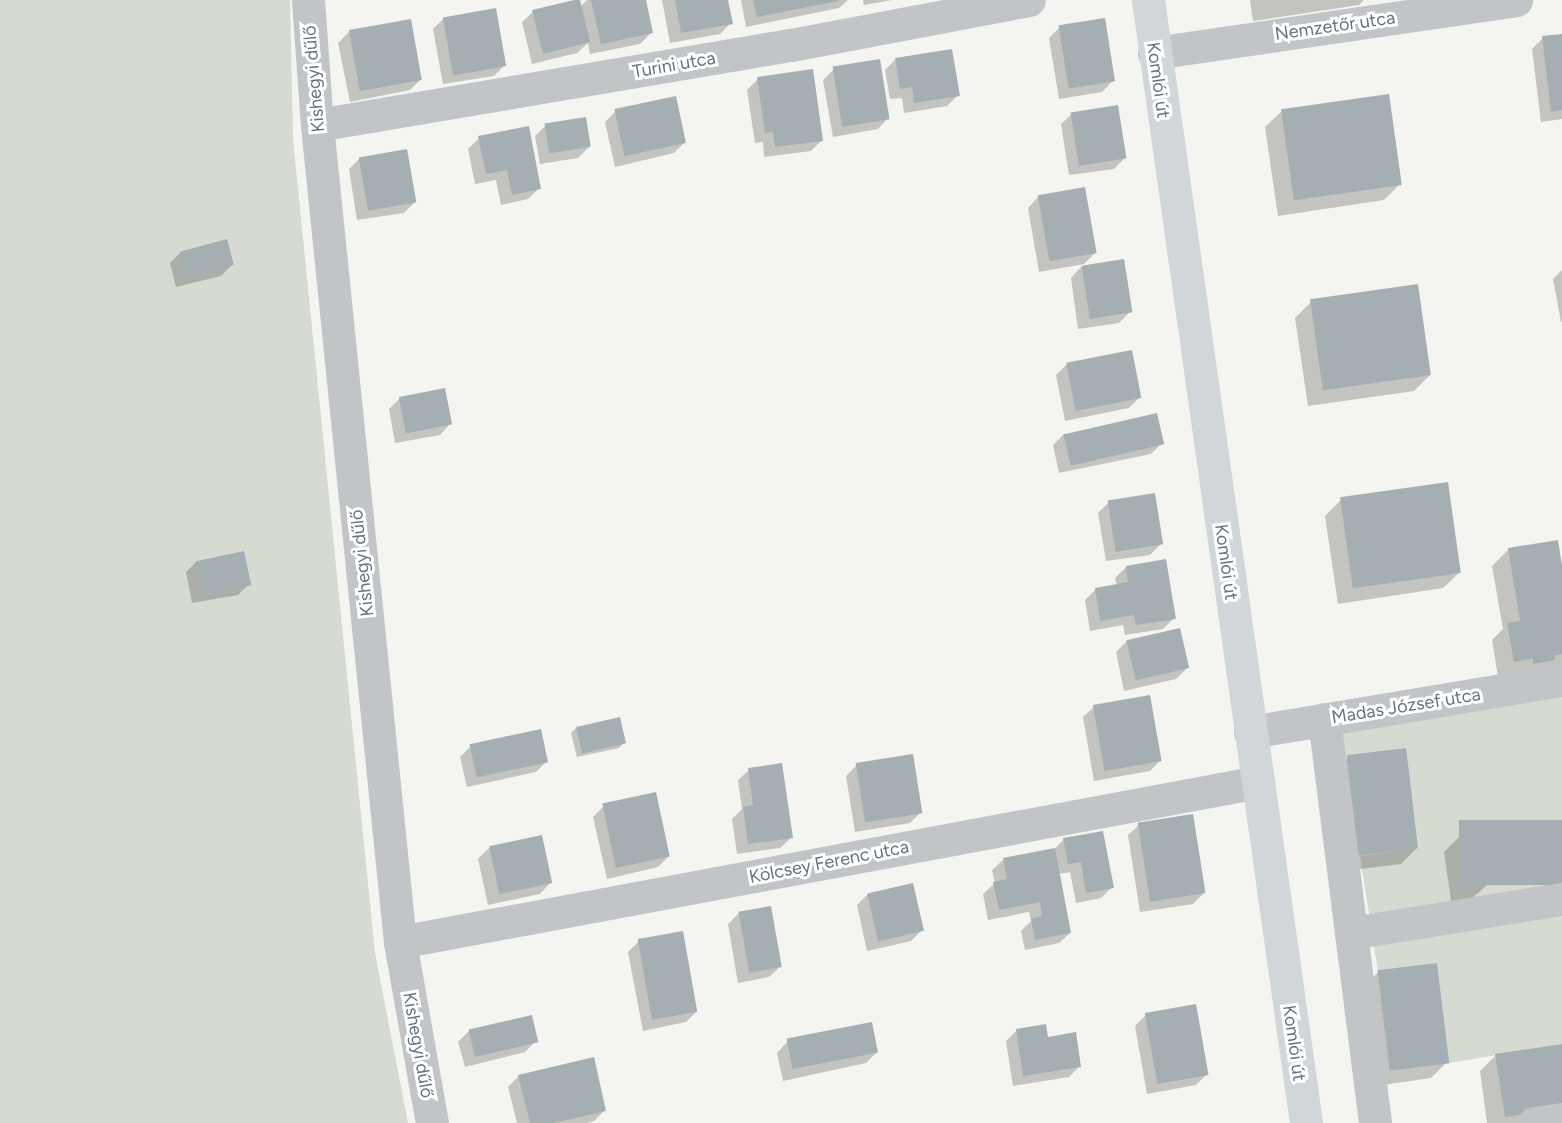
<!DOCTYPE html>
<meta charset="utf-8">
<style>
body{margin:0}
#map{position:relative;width:1562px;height:1123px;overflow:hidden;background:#f4f4f0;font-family:Figtree,sans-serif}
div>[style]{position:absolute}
.green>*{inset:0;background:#d5dbd1}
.shadow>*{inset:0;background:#0003}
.building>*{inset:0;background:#a5aeb2;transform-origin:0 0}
.minor>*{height:33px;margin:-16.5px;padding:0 16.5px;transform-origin:16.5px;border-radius:16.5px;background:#c1c5c8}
.major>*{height:33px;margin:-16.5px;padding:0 16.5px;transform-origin:16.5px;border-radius:16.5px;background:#d1d6da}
span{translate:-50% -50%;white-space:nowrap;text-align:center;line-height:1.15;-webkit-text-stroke:6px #fff;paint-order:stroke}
.street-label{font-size:18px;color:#637480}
</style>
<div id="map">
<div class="green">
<i style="clip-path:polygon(0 0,290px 0,293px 139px,375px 953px,408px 1123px,0 1123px)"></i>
<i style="clip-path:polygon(1562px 680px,1562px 1044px,1449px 1063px,1437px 963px,1378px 971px,1360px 856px,1419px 848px,1405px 748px,1347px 756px,1328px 753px,1324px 719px)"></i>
</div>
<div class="shadow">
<i style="clip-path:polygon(587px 0,644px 0,651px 33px,640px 44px,590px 54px,588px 43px,577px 53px,532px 64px,522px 22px,533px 12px,580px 7px)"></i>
<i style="clip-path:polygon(662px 0,727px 0,731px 23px,720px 34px,670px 43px)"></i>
<i style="clip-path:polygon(741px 0,848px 0,839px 8px,746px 27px)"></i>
<i style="clip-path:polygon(863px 0,892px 0,864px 5px)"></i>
<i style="clip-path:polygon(1250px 0,1364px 0,1359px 5px,1253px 21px)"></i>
<i style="clip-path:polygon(444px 18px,505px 65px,494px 76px,443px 84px,433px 29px)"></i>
<i style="clip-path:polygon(1060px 27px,1113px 81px,1102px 92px,1059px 99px,1049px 38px)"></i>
<i style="clip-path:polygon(349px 32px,421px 79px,410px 90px,350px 102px,338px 43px)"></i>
<i style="clip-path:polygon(1562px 35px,1562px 119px,1541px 122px,1532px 49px,1543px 38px)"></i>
<i style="clip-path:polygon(896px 59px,958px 95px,947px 106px,904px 113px,902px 98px,890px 99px,885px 70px)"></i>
<i style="clip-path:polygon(834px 69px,888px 118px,878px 129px,833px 137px,823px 80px)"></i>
<i style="clip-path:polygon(758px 79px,822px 140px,811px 151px,764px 157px,763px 142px,755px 143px,747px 90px)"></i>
<i style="clip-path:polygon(616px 111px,685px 142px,674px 153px,615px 167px,605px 122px)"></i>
<i style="clip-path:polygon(1282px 111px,1400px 184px,1384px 200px,1278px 216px,1265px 127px)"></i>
<i style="clip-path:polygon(1072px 114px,1125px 158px,1114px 169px,1069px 175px,1061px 124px)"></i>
<i style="clip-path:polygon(546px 125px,589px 147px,578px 158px,540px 164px,535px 136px)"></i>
<i style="clip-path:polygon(479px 138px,539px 188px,528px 199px,501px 205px,496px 180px,475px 184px,468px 149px)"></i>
<i style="clip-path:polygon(360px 158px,415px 202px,404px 213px,357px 220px,349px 169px)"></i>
<i style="clip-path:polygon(1038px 197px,1095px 253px,1084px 264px,1039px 272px,1028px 208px)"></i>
<i style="clip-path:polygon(181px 252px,232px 265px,221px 276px,176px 287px,170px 263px)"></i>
<i style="clip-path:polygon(1081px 267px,1130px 312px,1119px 323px,1078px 329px,1071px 278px)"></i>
<i style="clip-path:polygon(1562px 270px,1562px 322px,1561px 322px,1553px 279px)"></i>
<i style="clip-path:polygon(1311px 302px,1430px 375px,1414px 391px,1308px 406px,1295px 318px)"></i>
<i style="clip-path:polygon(1067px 364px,1140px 397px,1129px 408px,1065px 421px,1056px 375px)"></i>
<i style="clip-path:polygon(400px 398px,450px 424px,440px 435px,395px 443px,389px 409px)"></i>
<i style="clip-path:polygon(1064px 434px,1162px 443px,1151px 454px,1059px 473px,1053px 445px)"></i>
<i style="clip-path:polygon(1341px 500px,1460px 572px,1443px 588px,1338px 604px,1325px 516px)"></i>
<i style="clip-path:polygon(1109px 502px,1161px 544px,1150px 555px,1106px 561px,1098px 513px)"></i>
<i style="clip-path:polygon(1508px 550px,1562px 575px,1562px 664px,1559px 667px,1498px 677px,1492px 640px,1503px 629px,1492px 566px)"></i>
<i style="clip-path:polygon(197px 561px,249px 584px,238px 595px,192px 603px,186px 572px)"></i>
<i style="clip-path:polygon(1126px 567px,1174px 618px,1163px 629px,1125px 635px,1123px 625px,1090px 631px,1085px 600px,1096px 589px,1117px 586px,1115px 578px)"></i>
<i style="clip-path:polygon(1127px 641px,1187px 668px,1176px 679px,1124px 691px,1116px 652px)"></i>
<i style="clip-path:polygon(1094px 707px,1161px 760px,1150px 771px,1094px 781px,1083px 717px)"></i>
<i style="clip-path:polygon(576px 728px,624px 743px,619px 748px,577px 757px,571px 733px)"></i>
<i style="clip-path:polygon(471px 746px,547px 761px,536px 772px,467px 787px,460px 757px)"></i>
<i style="clip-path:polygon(1348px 757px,1417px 848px,1401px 864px,1344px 871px,1332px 773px)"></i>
<i style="clip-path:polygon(857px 765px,921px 812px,910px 823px,855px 832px,846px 776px)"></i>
<i style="clip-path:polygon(749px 770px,791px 838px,780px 848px,737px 854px,732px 819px,742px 809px,738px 780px)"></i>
<i style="clip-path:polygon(604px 806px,669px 856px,658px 867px,607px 879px,593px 817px)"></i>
<i style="clip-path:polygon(1562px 822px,1453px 914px,1444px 852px,1460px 836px)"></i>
<i style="clip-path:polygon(1139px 825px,1204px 893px,1193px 904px,1140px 912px,1128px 835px)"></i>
<i style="clip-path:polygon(1064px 839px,1112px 887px,1101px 898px,1076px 903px,1070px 872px,1058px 874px,1070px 933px,1059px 943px,1025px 950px,1021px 931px,1031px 921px,1029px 912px,988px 920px,983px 894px,995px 883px,992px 870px,1003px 860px,1054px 850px)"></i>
<i style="clip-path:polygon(489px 848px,550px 883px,540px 894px,488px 905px,478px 859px)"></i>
<i style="clip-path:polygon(868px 894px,922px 930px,911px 941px,867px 951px,857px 905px)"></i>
<i style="clip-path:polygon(739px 913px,780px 967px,769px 977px,738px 983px,728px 924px)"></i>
<i style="clip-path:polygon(639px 941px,697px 1011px,686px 1022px,643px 1031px,628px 952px)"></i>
<i style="clip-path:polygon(1378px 972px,1447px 1062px,1431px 1078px,1375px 1086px,1362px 988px)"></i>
<i style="clip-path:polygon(1146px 1015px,1207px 1074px,1196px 1085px,1147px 1094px,1135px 1026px)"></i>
<i style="clip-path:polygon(1017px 1030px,1047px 1038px,1080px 1066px,1069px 1077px,1013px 1086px,1006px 1041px)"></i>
<i style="clip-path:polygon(469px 1031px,536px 1041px,525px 1052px,465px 1067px,458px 1042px)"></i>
<i style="clip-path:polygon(787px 1042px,877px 1052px,866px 1063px,783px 1081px,777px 1053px)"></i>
<i style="clip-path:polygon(1562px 1046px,1558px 1123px,1487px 1123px,1480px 1071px,1496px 1055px)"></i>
<i style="clip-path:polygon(519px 1076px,605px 1110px,594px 1121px,587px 1123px,517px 1123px,508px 1087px)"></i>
</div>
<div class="building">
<i style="clip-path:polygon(574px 0,580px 0,590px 42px,543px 54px,532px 10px)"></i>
<i style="clip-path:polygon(591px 0,646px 0,653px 33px,601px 44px)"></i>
<i style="clip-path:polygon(675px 0,728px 0,733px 24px,681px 33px)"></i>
<i style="clip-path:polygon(753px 0,837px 0,838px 1px,757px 17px)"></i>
<i style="left:496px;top:8px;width:59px;height:54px;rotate:80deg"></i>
<i style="left:1105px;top:18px;width:64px;height:47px;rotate:81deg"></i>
<i style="left:411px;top:19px;width:62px;height:63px;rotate:80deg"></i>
<i style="clip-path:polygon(1562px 34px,1562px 110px,1551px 112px,1542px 36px)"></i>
<i style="clip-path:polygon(952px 49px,960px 96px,914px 103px,912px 87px,900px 89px,895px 58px)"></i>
<i style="left:880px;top:59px;width:61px;height:48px;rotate:81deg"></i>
<i style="clip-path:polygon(813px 69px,823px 141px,775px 147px,773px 132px,765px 133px,757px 77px)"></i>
<i style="left:1389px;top:94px;width:92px;height:109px;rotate:82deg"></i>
<i style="left:676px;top:96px;width:48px;height:63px;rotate:78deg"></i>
<i style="left:1118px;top:105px;width:54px;height:48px;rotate:81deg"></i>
<i style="left:586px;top:117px;width:30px;height:42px;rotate:81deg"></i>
<i style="clip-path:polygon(529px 126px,541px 189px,512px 195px,507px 170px,486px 174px,478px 136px)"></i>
<i style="left:407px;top:149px;width:54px;height:49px;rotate:80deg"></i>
<i style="left:1085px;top:187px;width:67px;height:48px;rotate:80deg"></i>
<i style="left:227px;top:239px;width:27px;height:49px;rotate:75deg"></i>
<i style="left:1124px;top:259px;width:54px;height:43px;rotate:81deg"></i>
<i style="left:1418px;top:284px;width:92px;height:109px;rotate:82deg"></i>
<i style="left:1132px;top:350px;width:49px;height:67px;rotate:79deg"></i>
<i style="left:445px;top:388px;width:37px;height:47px;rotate:79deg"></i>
<i style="left:1157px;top:413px;width:32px;height:96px;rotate:77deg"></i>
<i style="left:1448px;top:482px;width:92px;height:109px;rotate:82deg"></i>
<i style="left:1155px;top:493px;width:52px;height:48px;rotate:81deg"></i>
<i style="clip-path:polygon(1558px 540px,1562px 566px,1562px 654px,1555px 655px,1555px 660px,1533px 664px,1533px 658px,1514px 662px,1507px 623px,1520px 621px,1508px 548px)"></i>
<i style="left:244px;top:551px;width:35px;height:49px;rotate:78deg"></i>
<i style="clip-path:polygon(1166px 559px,1176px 619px,1136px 625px,1134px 615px,1100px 621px,1095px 588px,1128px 582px,1126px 566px)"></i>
<i style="left:1180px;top:628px;width:41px;height:55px;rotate:77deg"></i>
<i style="left:1150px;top:695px;width:67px;height:58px;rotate:80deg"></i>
<i style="left:620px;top:717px;width:27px;height:45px;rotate:77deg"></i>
<i style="left:541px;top:729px;width:34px;height:73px;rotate:78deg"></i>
<i style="left:1406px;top:748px;width:101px;height:60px;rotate:83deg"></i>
<i style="left:913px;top:754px;width:60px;height:58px;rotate:81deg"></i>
<i style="clip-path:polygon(782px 763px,793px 838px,748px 844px,743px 807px,753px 805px,748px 768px)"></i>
<i style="left:656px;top:792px;width:66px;height:55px;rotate:78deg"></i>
<i style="left:1193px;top:814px;width:80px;height:56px;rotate:81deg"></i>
<i style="left:1562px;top:820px;width:65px;height:103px;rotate:90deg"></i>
<i style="clip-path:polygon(1103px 831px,1114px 888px,1086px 893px,1081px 862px,1068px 864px,1063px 838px)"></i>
<i style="left:542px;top:835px;width:49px;height:54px;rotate:78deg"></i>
<i style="clip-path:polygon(1055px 848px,1071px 933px,1035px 940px,1031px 919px,1042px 916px,1040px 902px,999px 910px,993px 882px,1007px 879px,1003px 858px)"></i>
<i style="left:913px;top:883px;width:49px;height:47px;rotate:77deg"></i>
<i style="left:771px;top:906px;width:62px;height:33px;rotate:80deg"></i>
<i style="left:683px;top:931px;width:82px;height:46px;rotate:80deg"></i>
<i style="left:1437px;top:963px;width:101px;height:60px;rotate:83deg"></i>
<i style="left:1196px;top:1004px;width:72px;height:52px;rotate:80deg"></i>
<i style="left:532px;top:1015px;width:28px;height:65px;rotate:77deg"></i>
<i style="left:872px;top:1022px;width:31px;height:87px;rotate:79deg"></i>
<i style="clip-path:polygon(1046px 1024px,1048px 1037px,1076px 1032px,1081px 1067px,1023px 1076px,1016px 1029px)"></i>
<i style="clip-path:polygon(1562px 1044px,1562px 1109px,1505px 1117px,1495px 1054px)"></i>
<i style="clip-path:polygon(594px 1057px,606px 1111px,553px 1123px,530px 1123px,518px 1075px)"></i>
</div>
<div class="minor">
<i style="left:308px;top:0;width:125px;rotate:85.9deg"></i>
<i style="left:317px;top:125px;width:821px;rotate:84.2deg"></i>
<i style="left:400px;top:942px;width:184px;rotate:80deg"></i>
<i style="left:1154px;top:53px;width:366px;rotate:-8.3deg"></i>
<i style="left:317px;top:125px;width:481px;rotate:-9.6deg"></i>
<i style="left:791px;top:45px;width:242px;rotate:-10.7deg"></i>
<i style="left:1324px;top:719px;width:407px;rotate:82.8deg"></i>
<i style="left:1250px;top:732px;width:316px;rotate:-9.5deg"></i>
<i style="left:1351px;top:933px;width:214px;rotate:-9.2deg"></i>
<i style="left:400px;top:942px;width:873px;rotate:-10.56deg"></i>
<i style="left:1534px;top:1123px;width:28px;rotate:-8deg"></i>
</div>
<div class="major">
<i style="left:1148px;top:0;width:1134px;rotate:81.99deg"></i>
</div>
<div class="street-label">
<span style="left:1335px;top:26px;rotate:-8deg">Nemzetőr utca</span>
<span style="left:674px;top:65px;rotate:-10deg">Turini utca</span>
<span style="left:314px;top:79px;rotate:-95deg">Kishegyi dűlő</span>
<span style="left:1158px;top:80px;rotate:82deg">Komlói út</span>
<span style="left:1226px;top:562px;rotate:82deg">Komlói út</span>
<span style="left:362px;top:563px;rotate:-96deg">Kishegyi dűlő</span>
<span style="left:1406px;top:706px;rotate:-9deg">Madas József utca</span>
<span style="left:829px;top:862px;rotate:-11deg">Kölcsey Ferenc utca</span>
<span style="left:1294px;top:1043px;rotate:82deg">Komlói út</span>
<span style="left:418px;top:1045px;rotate:80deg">Kishegyi dűlő</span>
</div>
</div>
